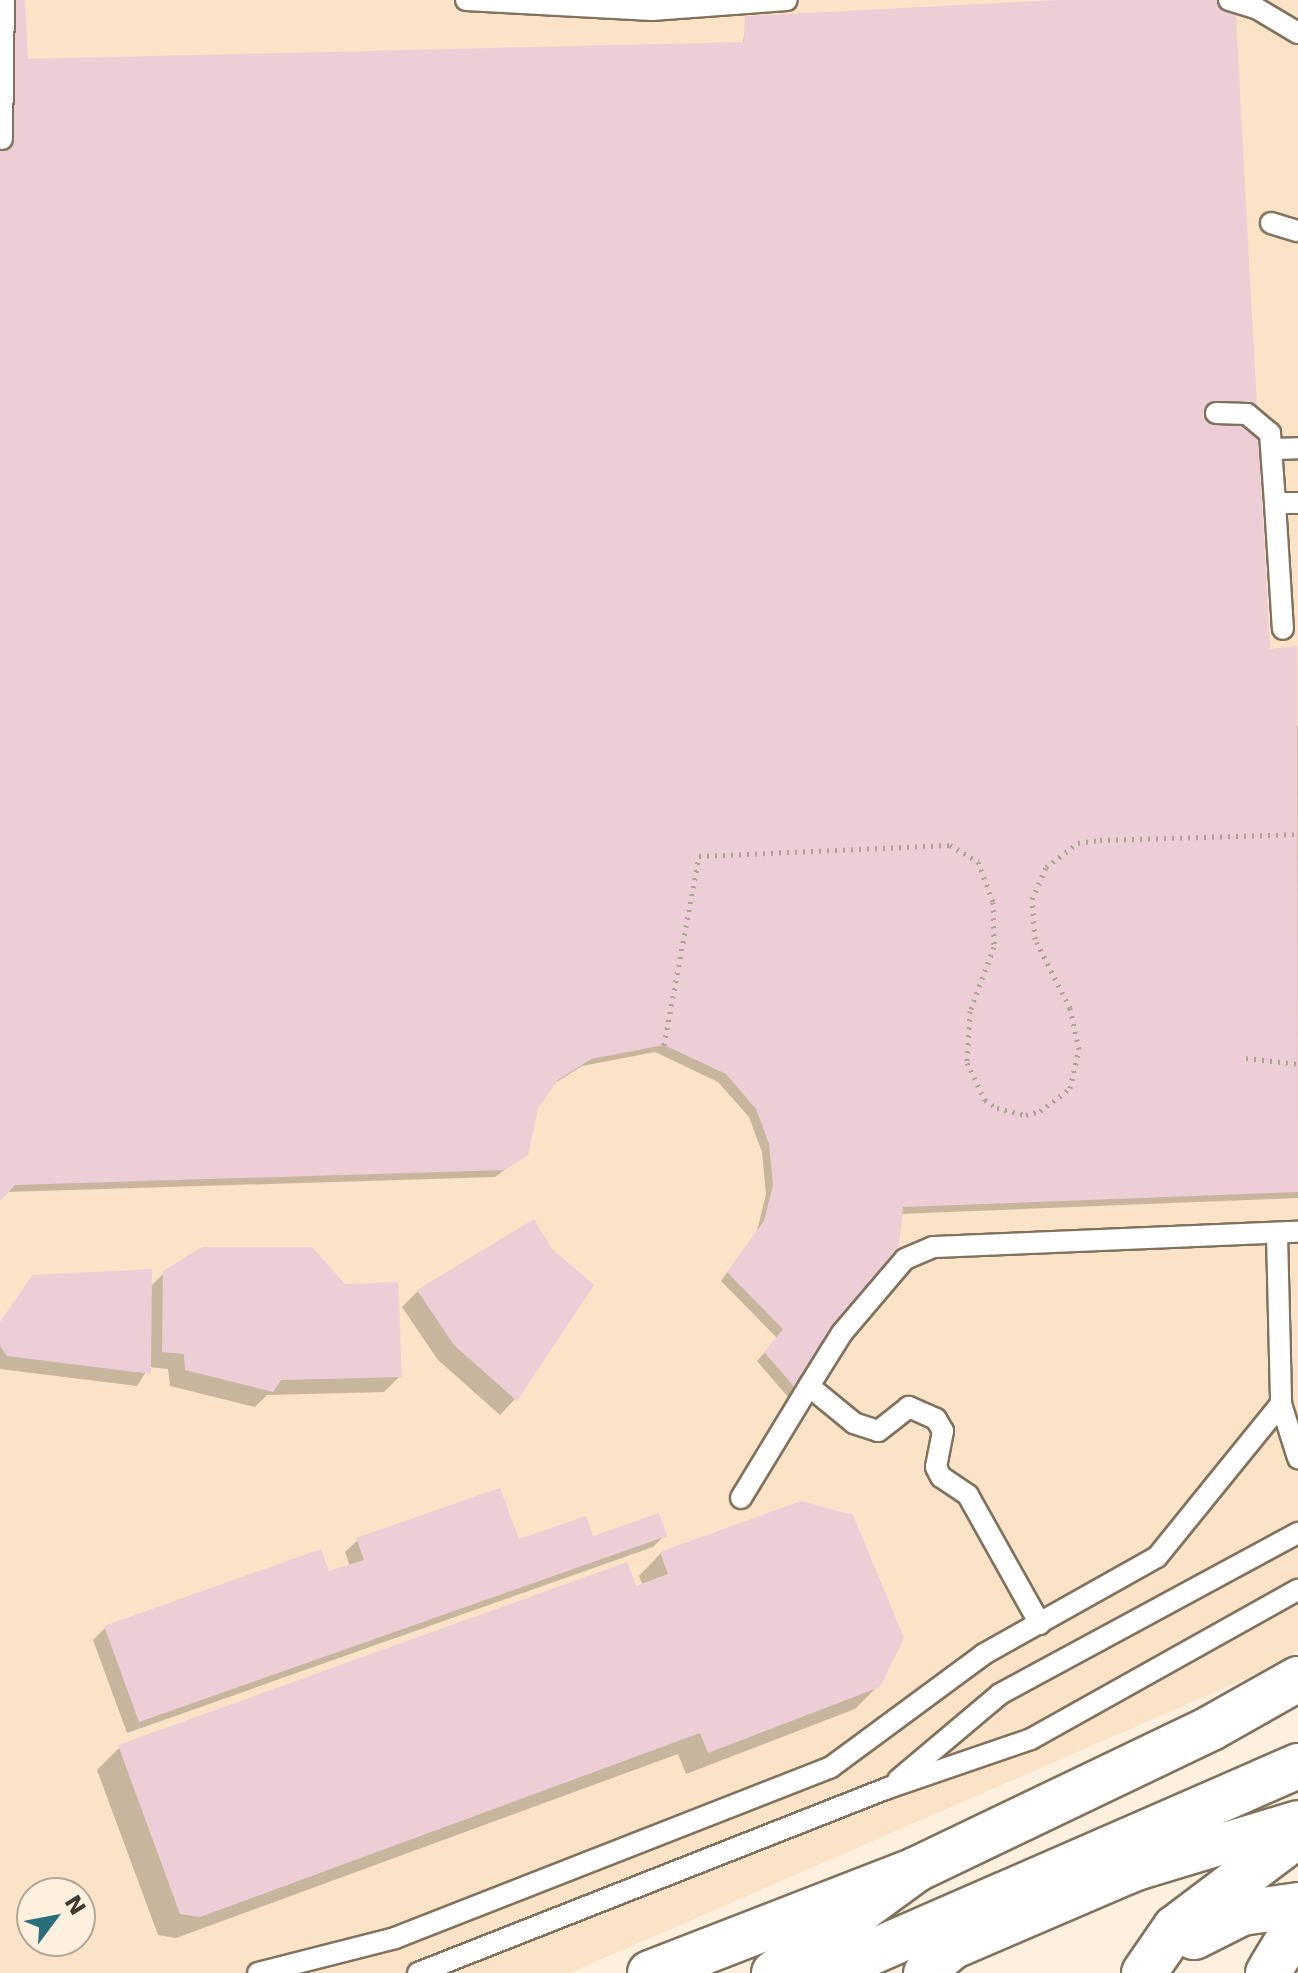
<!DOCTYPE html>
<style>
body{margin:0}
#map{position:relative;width:1298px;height:1973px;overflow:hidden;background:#fef0de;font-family:"DejaVu Sans",sans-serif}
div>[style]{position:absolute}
.built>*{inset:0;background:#fae3c6}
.shadow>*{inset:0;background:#0003}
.building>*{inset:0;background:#edced7}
.path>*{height:5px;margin-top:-2.5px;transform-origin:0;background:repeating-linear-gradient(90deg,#ada294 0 2px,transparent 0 8px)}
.roads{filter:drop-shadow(2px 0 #81725d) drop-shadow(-2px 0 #81725d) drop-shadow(0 2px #81725d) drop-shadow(0 -2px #81725d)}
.lane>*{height:20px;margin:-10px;padding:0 10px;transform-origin:10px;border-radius:10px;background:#fff}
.street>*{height:40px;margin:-20px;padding:0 20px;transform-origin:20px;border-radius:20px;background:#fff}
.secondary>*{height:44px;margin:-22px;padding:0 22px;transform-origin:22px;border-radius:22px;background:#fff}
.highway>*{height:44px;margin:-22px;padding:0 22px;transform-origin:22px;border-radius:22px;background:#fff}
span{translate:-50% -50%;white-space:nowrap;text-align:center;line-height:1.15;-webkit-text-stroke:7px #fef0de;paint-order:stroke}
.north{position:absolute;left:16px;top:1877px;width:80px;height:80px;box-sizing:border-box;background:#fef0de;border:2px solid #b2a799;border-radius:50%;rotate:58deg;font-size:22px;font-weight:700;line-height:32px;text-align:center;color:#413a31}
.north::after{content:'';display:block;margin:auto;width:28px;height:36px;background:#286f7b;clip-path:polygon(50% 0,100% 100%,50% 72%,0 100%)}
</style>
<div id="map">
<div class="built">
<i style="clip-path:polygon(evenodd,0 0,1298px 0,1298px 1651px,1247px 1678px,570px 1973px,0 1973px,0 0,32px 1893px,80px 1893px,80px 1941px,32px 1941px,32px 1893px)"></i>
</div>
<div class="shadow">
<i style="clip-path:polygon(22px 0,25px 65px,743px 44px,746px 18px,1099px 0,1268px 649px,1298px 727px,1298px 1198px,900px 1214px,788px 1397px,757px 1361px,777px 1338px,721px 1281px,757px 1231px,766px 1194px,762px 1152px,749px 1117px,718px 1082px,655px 1052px,582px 1066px,552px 1085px,536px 1107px,526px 1154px,495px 1177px,6px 1192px,0 1198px)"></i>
<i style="clip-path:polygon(164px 1273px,400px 1376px,384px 1392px,267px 1395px,255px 1407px,170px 1386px,168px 1369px,149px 1367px,137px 1386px,0 1369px,0 1325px,33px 1277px,150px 1287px)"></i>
<i style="clip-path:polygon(418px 1291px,515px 1399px,500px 1415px,438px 1360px,402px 1307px)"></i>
<i style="clip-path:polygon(665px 1535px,653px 1547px,127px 1733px,93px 1640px,105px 1628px,350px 1566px,345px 1552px,358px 1540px,517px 1542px)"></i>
<i style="clip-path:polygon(661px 1553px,878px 1686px,855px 1709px,686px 1774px,678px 1754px,176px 1938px,158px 1935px,97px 1770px,120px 1747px,635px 1588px,643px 1586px,639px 1576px)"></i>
</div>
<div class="building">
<i style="clip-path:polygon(0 0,25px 0,28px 59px,744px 42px,745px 16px,1058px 0,1235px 0,1270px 649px,1297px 646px,1298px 1192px,903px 1207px,899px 1246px,820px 1343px,797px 1390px,764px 1352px,783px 1329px,727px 1272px,764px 1221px,773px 1185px,769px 1144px,756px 1109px,726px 1074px,664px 1045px,591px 1059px,558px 1080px,538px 1108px,528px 1155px,505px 1170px,15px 1185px,0 1201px)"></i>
<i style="clip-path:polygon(534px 1219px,552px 1249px,594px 1285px,517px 1401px,454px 1345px,417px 1290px)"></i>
<i style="clip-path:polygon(202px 1247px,312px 1247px,345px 1284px,398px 1282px,402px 1377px,281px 1380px,273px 1392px,185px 1370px,184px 1354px,162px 1352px,163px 1271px)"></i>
<i style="clip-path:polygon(152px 1269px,151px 1374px,7px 1356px,0 1346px,0 1322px,32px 1275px)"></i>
<i style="clip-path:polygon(500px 1488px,519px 1539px,586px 1516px,593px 1536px,659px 1513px,667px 1536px,139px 1722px,104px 1626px,321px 1549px,329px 1571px,364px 1560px,356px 1538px)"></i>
<i style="clip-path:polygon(801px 1501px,853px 1515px,904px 1638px,880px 1687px,708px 1753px,700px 1733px,200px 1917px,180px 1914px,118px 1745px,627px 1562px,636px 1586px,668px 1574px,660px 1552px)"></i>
</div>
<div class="path">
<i style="left:664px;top:1045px;width:192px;rotate:-79.5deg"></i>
<i style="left:699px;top:856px;width:251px;rotate:-2.5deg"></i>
<i style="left:950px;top:845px;width:33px;rotate:31deg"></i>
<i style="left:978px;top:862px;width:43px;rotate:69.4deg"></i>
<i style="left:993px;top:902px;width:45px;rotate:88.7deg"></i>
<i style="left:994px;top:947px;width:68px;rotate:110.6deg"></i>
<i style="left:970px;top:1011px;width:52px;rotate:93.3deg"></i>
<i style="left:967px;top:1063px;width:41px;rotate:64.1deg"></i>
<i style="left:985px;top:1100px;width:14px;rotate:34deg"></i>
<i style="left:997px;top:1108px;width:30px;rotate:14deg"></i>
<i style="left:1026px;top:1115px;width:15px;rotate:-16deg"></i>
<i style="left:1040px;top:1111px;width:38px;rotate:-37deg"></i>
<i style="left:1070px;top:1088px;width:40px;rotate:-77deg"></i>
<i style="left:1079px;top:1049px;width:42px;rotate:-102.4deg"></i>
<i style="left:1070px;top:1008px;width:77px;rotate:-116.9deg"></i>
<i style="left:1035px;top:939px;width:40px;rotate:-94.3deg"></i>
<i style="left:1032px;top:899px;width:35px;rotate:-66deg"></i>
<i style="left:1046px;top:867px;width:40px;rotate:-37deg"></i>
<i style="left:1078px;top:843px;width:22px;rotate:-8deg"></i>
<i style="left:1100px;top:840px;width:198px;rotate:-1.7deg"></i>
<i style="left:1246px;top:1058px;width:52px;rotate:6.6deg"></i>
</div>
<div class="roads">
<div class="lane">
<i style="left:466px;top:0;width:186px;rotate:3.1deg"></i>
<i style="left:652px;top:10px;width:135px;rotate:-4.2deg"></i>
<i style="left:1229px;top:0;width:28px;rotate:17deg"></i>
<i style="left:1256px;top:8px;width:49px;rotate:30.8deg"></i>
<i style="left:2px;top:139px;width:139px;rotate:-89.2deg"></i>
<i style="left:1271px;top:223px;width:28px;rotate:17deg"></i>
<i style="left:1216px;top:413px;width:31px;rotate:2deg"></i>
<i style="left:1247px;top:414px;width:30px;rotate:40deg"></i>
<i style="left:1270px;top:433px;width:70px;rotate:85.9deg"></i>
<i style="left:1275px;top:503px;width:23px"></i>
<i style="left:1274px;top:449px;width:24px;rotate:-2deg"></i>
<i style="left:1275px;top:503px;width:126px;rotate:86.4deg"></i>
<i style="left:1277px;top:1235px;width:169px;rotate:88.6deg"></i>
<i style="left:1281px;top:1404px;width:57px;rotate:72.5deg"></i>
<i style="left:741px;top:1498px;width:131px;rotate:-58.7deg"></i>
<i style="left:1040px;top:1624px;width:148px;rotate:-119.2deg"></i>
<i style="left:968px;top:1495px;width:32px;rotate:-146deg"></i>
<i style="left:941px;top:1477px;width:11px;rotate:-117deg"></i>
<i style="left:936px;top:1467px;width:37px;rotate:-79deg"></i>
<i style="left:943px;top:1431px;width:14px;rotate:-120deg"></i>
<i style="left:936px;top:1419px;width:30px;rotate:-156deg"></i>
<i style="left:909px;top:1407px;width:39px;rotate:142deg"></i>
<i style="left:878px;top:1431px;width:25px;rotate:-162deg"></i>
<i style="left:854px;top:1423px;width:58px;rotate:-140.6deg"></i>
<i style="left:809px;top:1386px;width:62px;rotate:-58.1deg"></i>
<i style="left:842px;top:1333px;width:97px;rotate:-49.6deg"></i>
<i style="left:905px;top:1259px;width:30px;rotate:-23deg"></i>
<i style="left:933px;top:1247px;width:365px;rotate:-2.4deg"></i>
<i style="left:898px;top:1780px;width:133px;rotate:-40.1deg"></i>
<i style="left:1000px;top:1694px;width:339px;rotate:-28.4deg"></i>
<i style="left:258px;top:1973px;width:141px;rotate:-14.3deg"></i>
<i style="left:395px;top:1938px;width:468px;rotate:-21.4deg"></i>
<i style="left:831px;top:1767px;width:190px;rotate:-36.4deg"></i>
<i style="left:984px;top:1654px;width:198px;rotate:-29.3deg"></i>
<i style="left:1157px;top:1557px;width:197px;rotate:-51deg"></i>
<i style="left:418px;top:1973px;width:505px;rotate:-21.49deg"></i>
<i style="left:888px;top:1788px;width:151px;rotate:-18.9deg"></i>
<i style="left:1031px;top:1739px;width:306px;rotate:-29.2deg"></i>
</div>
<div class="street">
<i style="left:924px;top:1973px;width:39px;rotate:-40deg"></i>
<i style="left:954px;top:1948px;width:198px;rotate:-23.2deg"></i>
<i style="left:1136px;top:1870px;width:169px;rotate:-16.8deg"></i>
</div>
<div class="secondary">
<i style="left:650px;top:1973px;width:284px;rotate:-21.2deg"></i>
<i style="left:915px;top:1870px;width:328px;rotate:-25.6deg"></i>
<i style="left:1211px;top:1728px;width:100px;rotate:-29.4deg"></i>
</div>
<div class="highway">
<i style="left:1194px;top:1937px;width:54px;rotate:-26.6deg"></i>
<i style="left:1242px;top:1913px;width:57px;rotate:-8.1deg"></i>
<i style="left:774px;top:1973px;width:175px;rotate:-36.1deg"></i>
<i style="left:824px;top:1973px;width:517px;rotate:-23.59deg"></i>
<i style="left:1144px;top:1973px;width:55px;rotate:-55.4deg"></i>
<i style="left:1175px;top:1928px;width:154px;rotate:-37.1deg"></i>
<i style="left:1268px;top:1973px;width:58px;rotate:-59deg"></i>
</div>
</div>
<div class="north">N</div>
</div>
